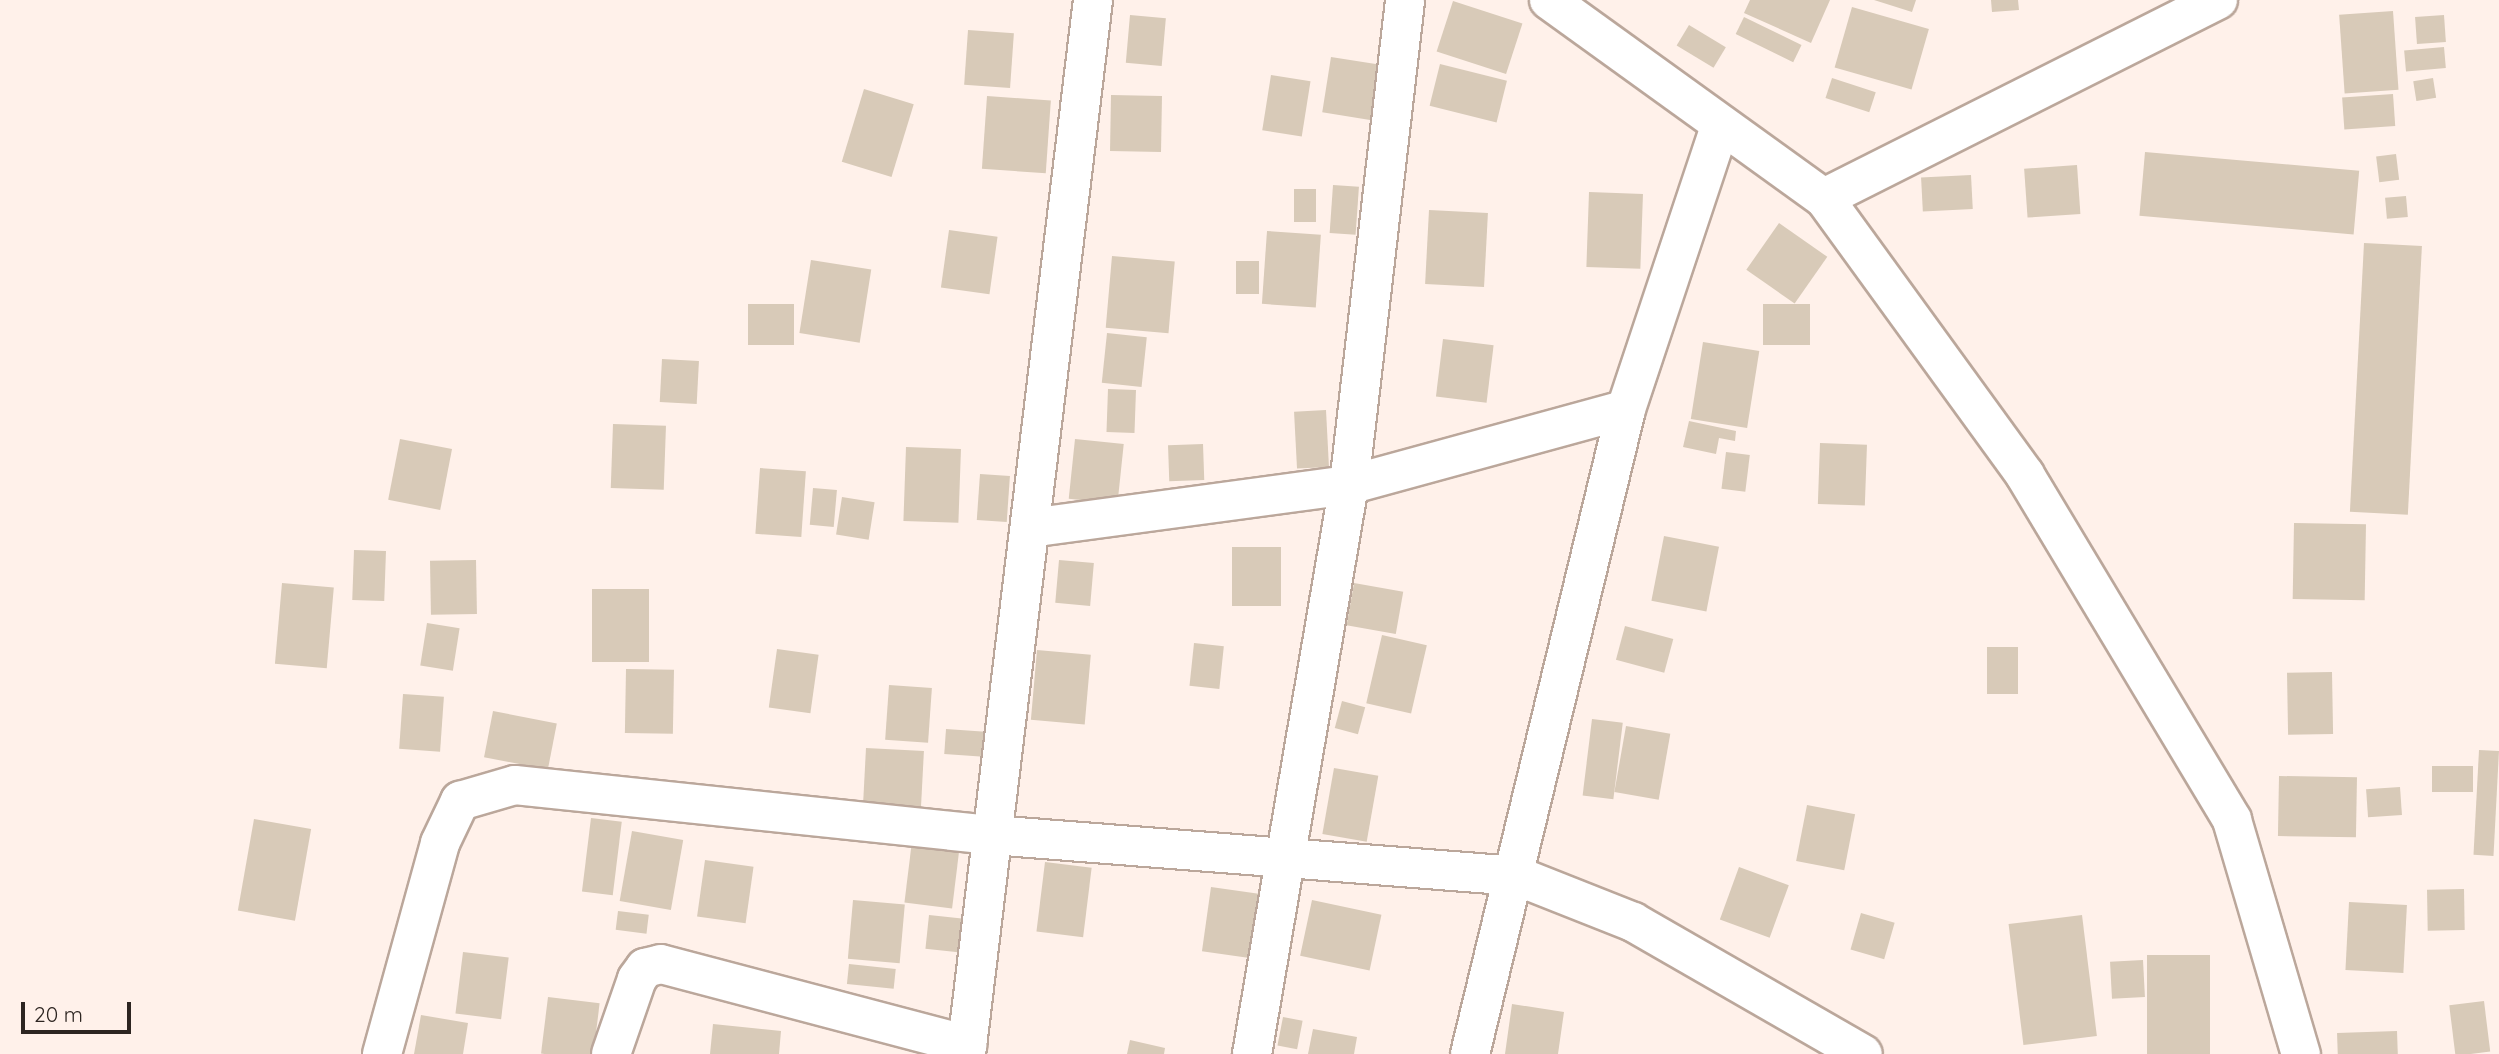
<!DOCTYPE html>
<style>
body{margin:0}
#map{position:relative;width:2499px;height:1054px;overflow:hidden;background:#fff1ea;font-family:Quicksand,sans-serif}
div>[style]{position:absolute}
.building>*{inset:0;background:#d8cab8;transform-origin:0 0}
.roads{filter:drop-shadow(2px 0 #bba79b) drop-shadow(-2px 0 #bba79b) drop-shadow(0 2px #bba79b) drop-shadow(0 -2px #bba79b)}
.minor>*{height:38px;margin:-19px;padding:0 19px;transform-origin:19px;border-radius:19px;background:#fff}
.major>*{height:38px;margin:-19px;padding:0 19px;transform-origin:19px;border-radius:19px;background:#fff}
span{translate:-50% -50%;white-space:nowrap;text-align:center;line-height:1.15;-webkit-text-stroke:7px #fff1ea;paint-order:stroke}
.scale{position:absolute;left:21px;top:1002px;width:110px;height:32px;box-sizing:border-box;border:4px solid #2d2521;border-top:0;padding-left:9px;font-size:21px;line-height:24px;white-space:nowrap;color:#2d2521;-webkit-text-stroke:5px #fff1ea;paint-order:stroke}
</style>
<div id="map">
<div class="building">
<i style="clip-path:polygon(1750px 0,1830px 0,1811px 43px,1744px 13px)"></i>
<i style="clip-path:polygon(1874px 0,1916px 0,1912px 12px)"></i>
<i style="clip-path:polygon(1991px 0,2018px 0,2019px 10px,1992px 12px)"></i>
<i style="left:1453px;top:1px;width:73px;height:53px;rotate:18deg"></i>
<i style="left:1852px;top:7px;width:80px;height:63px;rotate:16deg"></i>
<i style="left:2393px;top:11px;width:79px;height:54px;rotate:86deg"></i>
<i style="left:1130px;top:15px;width:36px;height:48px;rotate:5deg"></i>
<i style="left:2444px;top:15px;width:27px;height:29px;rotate:86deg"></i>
<i style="left:1744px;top:17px;width:64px;height:19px;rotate:26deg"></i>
<i style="left:1689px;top:25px;width:43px;height:24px;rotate:31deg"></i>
<i style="left:968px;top:30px;width:46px;height:55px;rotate:4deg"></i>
<i style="left:2444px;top:47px;width:21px;height:40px;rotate:85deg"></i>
<i style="left:1331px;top:57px;width:50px;height:56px;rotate:9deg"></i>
<i style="left:1440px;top:64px;width:69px;height:43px;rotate:14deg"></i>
<i style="left:1271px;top:75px;width:40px;height:56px;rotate:9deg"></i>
<i style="left:1832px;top:78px;width:46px;height:21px;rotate:18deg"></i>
<i style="left:2433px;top:78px;width:20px;height:20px;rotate:81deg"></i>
<i style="left:864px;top:89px;width:52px;height:76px;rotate:17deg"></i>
<i style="left:2393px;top:94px;width:32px;height:51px;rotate:86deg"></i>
<i style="left:1111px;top:95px;width:51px;height:56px;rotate:1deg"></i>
<i style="left:987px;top:96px;width:64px;height:73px;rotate:4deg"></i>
<i style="left:2145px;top:152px;width:215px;height:64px;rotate:5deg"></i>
<i style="left:2396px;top:154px;width:26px;height:20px;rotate:83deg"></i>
<i style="left:2077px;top:165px;width:49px;height:53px;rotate:86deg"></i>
<i style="left:1971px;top:175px;width:34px;height:50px;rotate:87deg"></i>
<i style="left:1333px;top:185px;width:26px;height:48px;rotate:4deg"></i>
<i style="left:1294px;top:189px;width:22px;height:33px"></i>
<i style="left:1589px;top:192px;width:54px;height:75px;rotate:2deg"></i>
<i style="left:2406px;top:196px;width:21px;height:21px;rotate:85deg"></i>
<i style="left:1429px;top:210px;width:59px;height:74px;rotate:3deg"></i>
<i style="left:1779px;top:223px;width:59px;height:57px;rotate:35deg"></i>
<i style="left:949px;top:230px;width:49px;height:58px;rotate:8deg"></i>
<i style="left:1267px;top:231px;width:54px;height:73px;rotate:4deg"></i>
<i style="left:2364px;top:243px;width:58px;height:269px;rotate:3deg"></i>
<i style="left:1112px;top:256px;width:63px;height:72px;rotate:5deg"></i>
<i style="left:811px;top:260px;width:61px;height:74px;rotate:9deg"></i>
<i style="left:1236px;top:261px;width:23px;height:33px"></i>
<i style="left:748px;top:304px;width:46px;height:41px"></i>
<i style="left:1763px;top:304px;width:47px;height:41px"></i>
<i style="left:1107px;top:333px;width:40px;height:50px;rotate:6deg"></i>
<i style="left:1443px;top:339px;width:51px;height:58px;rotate:7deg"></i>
<i style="left:1703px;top:342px;width:57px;height:78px;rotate:9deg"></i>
<i style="left:662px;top:359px;width:37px;height:43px;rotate:3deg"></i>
<i style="left:1108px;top:389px;width:28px;height:43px;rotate:2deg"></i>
<i style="left:1326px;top:410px;width:57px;height:32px;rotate:87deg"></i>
<i style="clip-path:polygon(1689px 421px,1736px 431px,1735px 441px,1719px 438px,1716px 454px,1683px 447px)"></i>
<i style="left:613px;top:424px;width:53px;height:64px;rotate:2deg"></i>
<i style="left:400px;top:439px;width:53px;height:62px;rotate:11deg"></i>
<i style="left:1075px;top:439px;width:49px;height:60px;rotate:6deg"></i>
<i style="left:1820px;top:443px;width:47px;height:61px;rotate:2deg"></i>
<i style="left:1203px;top:444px;width:36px;height:35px;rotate:88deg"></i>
<i style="left:906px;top:447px;width:55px;height:74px;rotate:2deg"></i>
<i style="left:1726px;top:452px;width:24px;height:37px;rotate:7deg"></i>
<i style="left:760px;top:468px;width:46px;height:66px;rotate:4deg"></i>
<i style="left:980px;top:474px;width:30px;height:46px;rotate:4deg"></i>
<i style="left:813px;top:488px;width:24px;height:37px;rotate:5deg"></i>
<i style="left:842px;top:497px;width:33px;height:38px;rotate:9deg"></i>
<i style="left:2294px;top:523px;width:72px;height:76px;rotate:1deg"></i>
<i style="left:1664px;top:536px;width:56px;height:66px;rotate:11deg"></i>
<i style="left:1232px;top:547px;width:49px;height:59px"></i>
<i style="left:354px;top:550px;width:32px;height:50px;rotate:2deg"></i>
<i style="left:476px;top:560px;width:54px;height:46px;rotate:89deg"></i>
<i style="left:1059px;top:560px;width:35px;height:43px;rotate:5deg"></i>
<i style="left:282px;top:583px;width:52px;height:81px;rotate:5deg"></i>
<i style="left:1354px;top:583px;width:50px;height:43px;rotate:10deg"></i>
<i style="left:592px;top:589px;width:57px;height:73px"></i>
<i style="left:427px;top:623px;width:33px;height:43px;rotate:9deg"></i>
<i style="left:1625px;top:626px;width:50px;height:35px;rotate:15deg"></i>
<i style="left:1382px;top:635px;width:46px;height:70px;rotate:13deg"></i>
<i style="left:1194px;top:643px;width:30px;height:43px;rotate:6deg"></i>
<i style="left:1987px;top:647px;width:31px;height:47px"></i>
<i style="left:777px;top:649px;width:42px;height:59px;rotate:8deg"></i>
<i style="left:1037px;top:650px;width:54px;height:70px;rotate:5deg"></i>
<i style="left:626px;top:669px;width:48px;height:64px;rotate:1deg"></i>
<i style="left:2332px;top:672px;width:62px;height:45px;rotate:89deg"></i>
<i style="left:889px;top:685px;width:43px;height:55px;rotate:4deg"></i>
<i style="left:403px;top:694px;width:41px;height:55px;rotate:4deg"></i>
<i style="left:1342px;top:701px;width:24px;height:28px;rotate:15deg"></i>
<i style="left:493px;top:711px;width:65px;height:47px;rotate:11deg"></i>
<i style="left:1592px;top:719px;width:31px;height:77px;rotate:7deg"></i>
<i style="left:1626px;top:726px;width:45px;height:67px;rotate:10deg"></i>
<i style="left:946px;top:729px;width:43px;height:25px;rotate:4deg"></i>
<i style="left:866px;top:748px;width:58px;height:65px;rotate:3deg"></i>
<i style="left:2479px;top:750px;width:20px;height:105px;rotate:3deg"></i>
<i style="left:2432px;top:766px;width:41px;height:26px"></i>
<i style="left:1334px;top:768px;width:45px;height:67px;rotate:10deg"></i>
<i style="left:2279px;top:776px;width:78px;height:60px;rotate:1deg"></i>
<i style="left:2400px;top:787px;width:28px;height:34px;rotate:86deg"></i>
<i style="left:1807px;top:805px;width:49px;height:57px;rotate:11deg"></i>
<i style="left:591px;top:818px;width:31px;height:74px;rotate:7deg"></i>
<i style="left:254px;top:819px;width:58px;height:93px;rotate:10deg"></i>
<i style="left:632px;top:831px;width:52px;height:71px;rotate:10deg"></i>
<i style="left:912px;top:841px;width:48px;height:62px;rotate:7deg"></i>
<i style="left:705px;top:860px;width:49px;height:57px;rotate:8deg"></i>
<i style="left:1045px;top:862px;width:47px;height:70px;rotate:7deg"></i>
<i style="left:1739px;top:867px;width:53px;height:56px;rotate:20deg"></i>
<i style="left:1211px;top:887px;width:57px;height:65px;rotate:8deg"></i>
<i style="left:2464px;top:889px;width:41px;height:37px;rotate:89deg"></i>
<i style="left:853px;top:900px;width:52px;height:59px;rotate:5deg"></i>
<i style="left:1312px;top:900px;width:71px;height:57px;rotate:12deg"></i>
<i style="left:2349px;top:902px;width:58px;height:68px;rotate:3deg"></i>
<i style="left:618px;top:911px;width:31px;height:19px;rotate:7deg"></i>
<i style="left:1861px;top:913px;width:35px;height:38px;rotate:16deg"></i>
<i style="left:929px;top:915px;width:40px;height:34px;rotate:6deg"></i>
<i style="left:2082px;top:915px;width:122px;height:74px;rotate:83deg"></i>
<i style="left:463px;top:952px;width:46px;height:62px;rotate:7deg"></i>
<i style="left:2147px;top:955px;width:63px;height:99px"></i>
<i style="left:2143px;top:960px;width:37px;height:33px;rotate:87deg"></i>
<i style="left:849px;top:964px;width:47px;height:20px;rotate:6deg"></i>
<i style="left:548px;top:997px;width:52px;height:57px;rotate:7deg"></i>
<i style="left:2484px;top:1001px;width:51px;height:35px;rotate:83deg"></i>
<i style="clip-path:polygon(1512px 1004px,1564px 1012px,1558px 1054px,1505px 1054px)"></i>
<i style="clip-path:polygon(421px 1015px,468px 1023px,463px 1054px,414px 1054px)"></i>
<i style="left:1283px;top:1017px;width:20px;height:29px;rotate:11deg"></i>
<i style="clip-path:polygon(713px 1024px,781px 1031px,779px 1054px,710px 1054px)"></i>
<i style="clip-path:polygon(1313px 1029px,1357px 1037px,1354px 1054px,1308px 1054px)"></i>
<i style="left:2397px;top:1031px;width:23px;height:60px;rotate:88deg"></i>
<i style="clip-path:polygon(1130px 1040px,1165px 1048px,1164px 1054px,1127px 1054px)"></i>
</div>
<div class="roads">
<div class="minor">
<i style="left:1824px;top:198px;width:441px;rotate:-26.7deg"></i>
<i style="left:1030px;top:528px;width:322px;rotate:-7.7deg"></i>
<i style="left:1349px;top:485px;width:287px;rotate:-15.3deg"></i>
<i style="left:382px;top:1054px;width:219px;rotate:-74.6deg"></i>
<i style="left:440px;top:843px;width:47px;rotate:-64.5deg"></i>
<i style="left:460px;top:801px;width:57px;rotate:-16.2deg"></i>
<i style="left:515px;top:785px;width:480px;rotate:6deg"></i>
<i style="left:992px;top:835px;width:527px;rotate:4.47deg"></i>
<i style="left:1517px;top:876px;width:125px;rotate:21.6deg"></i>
<i style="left:1633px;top:922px;width:265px;rotate:29.9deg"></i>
<i style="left:611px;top:1054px;width:79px;rotate:-70.9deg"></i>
<i style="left:637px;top:979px;width:14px;rotate:-54deg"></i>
<i style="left:645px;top:968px;width:16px;rotate:-14deg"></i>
<i style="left:661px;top:964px;width:317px;rotate:14.8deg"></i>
<i style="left:966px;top:1054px;width:1062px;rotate:-83.13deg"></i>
<i style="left:1252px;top:1054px;width:577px;rotate:-80.33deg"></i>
<i style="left:1349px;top:485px;width:488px;rotate:-83.4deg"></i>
<i style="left:1470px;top:1054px;width:664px;rotate:-76.4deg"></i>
<i style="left:1626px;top:409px;width:297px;rotate:-71.6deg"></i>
</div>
<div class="major">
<i style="left:1549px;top:0;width:339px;rotate:35.8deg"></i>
<i style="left:1824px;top:198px;width:342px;rotate:54deg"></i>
<i style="left:2025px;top:475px;width:402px;rotate:59deg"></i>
<i style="left:2232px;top:820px;width:244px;rotate:73.6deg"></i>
</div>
</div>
<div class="scale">20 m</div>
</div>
